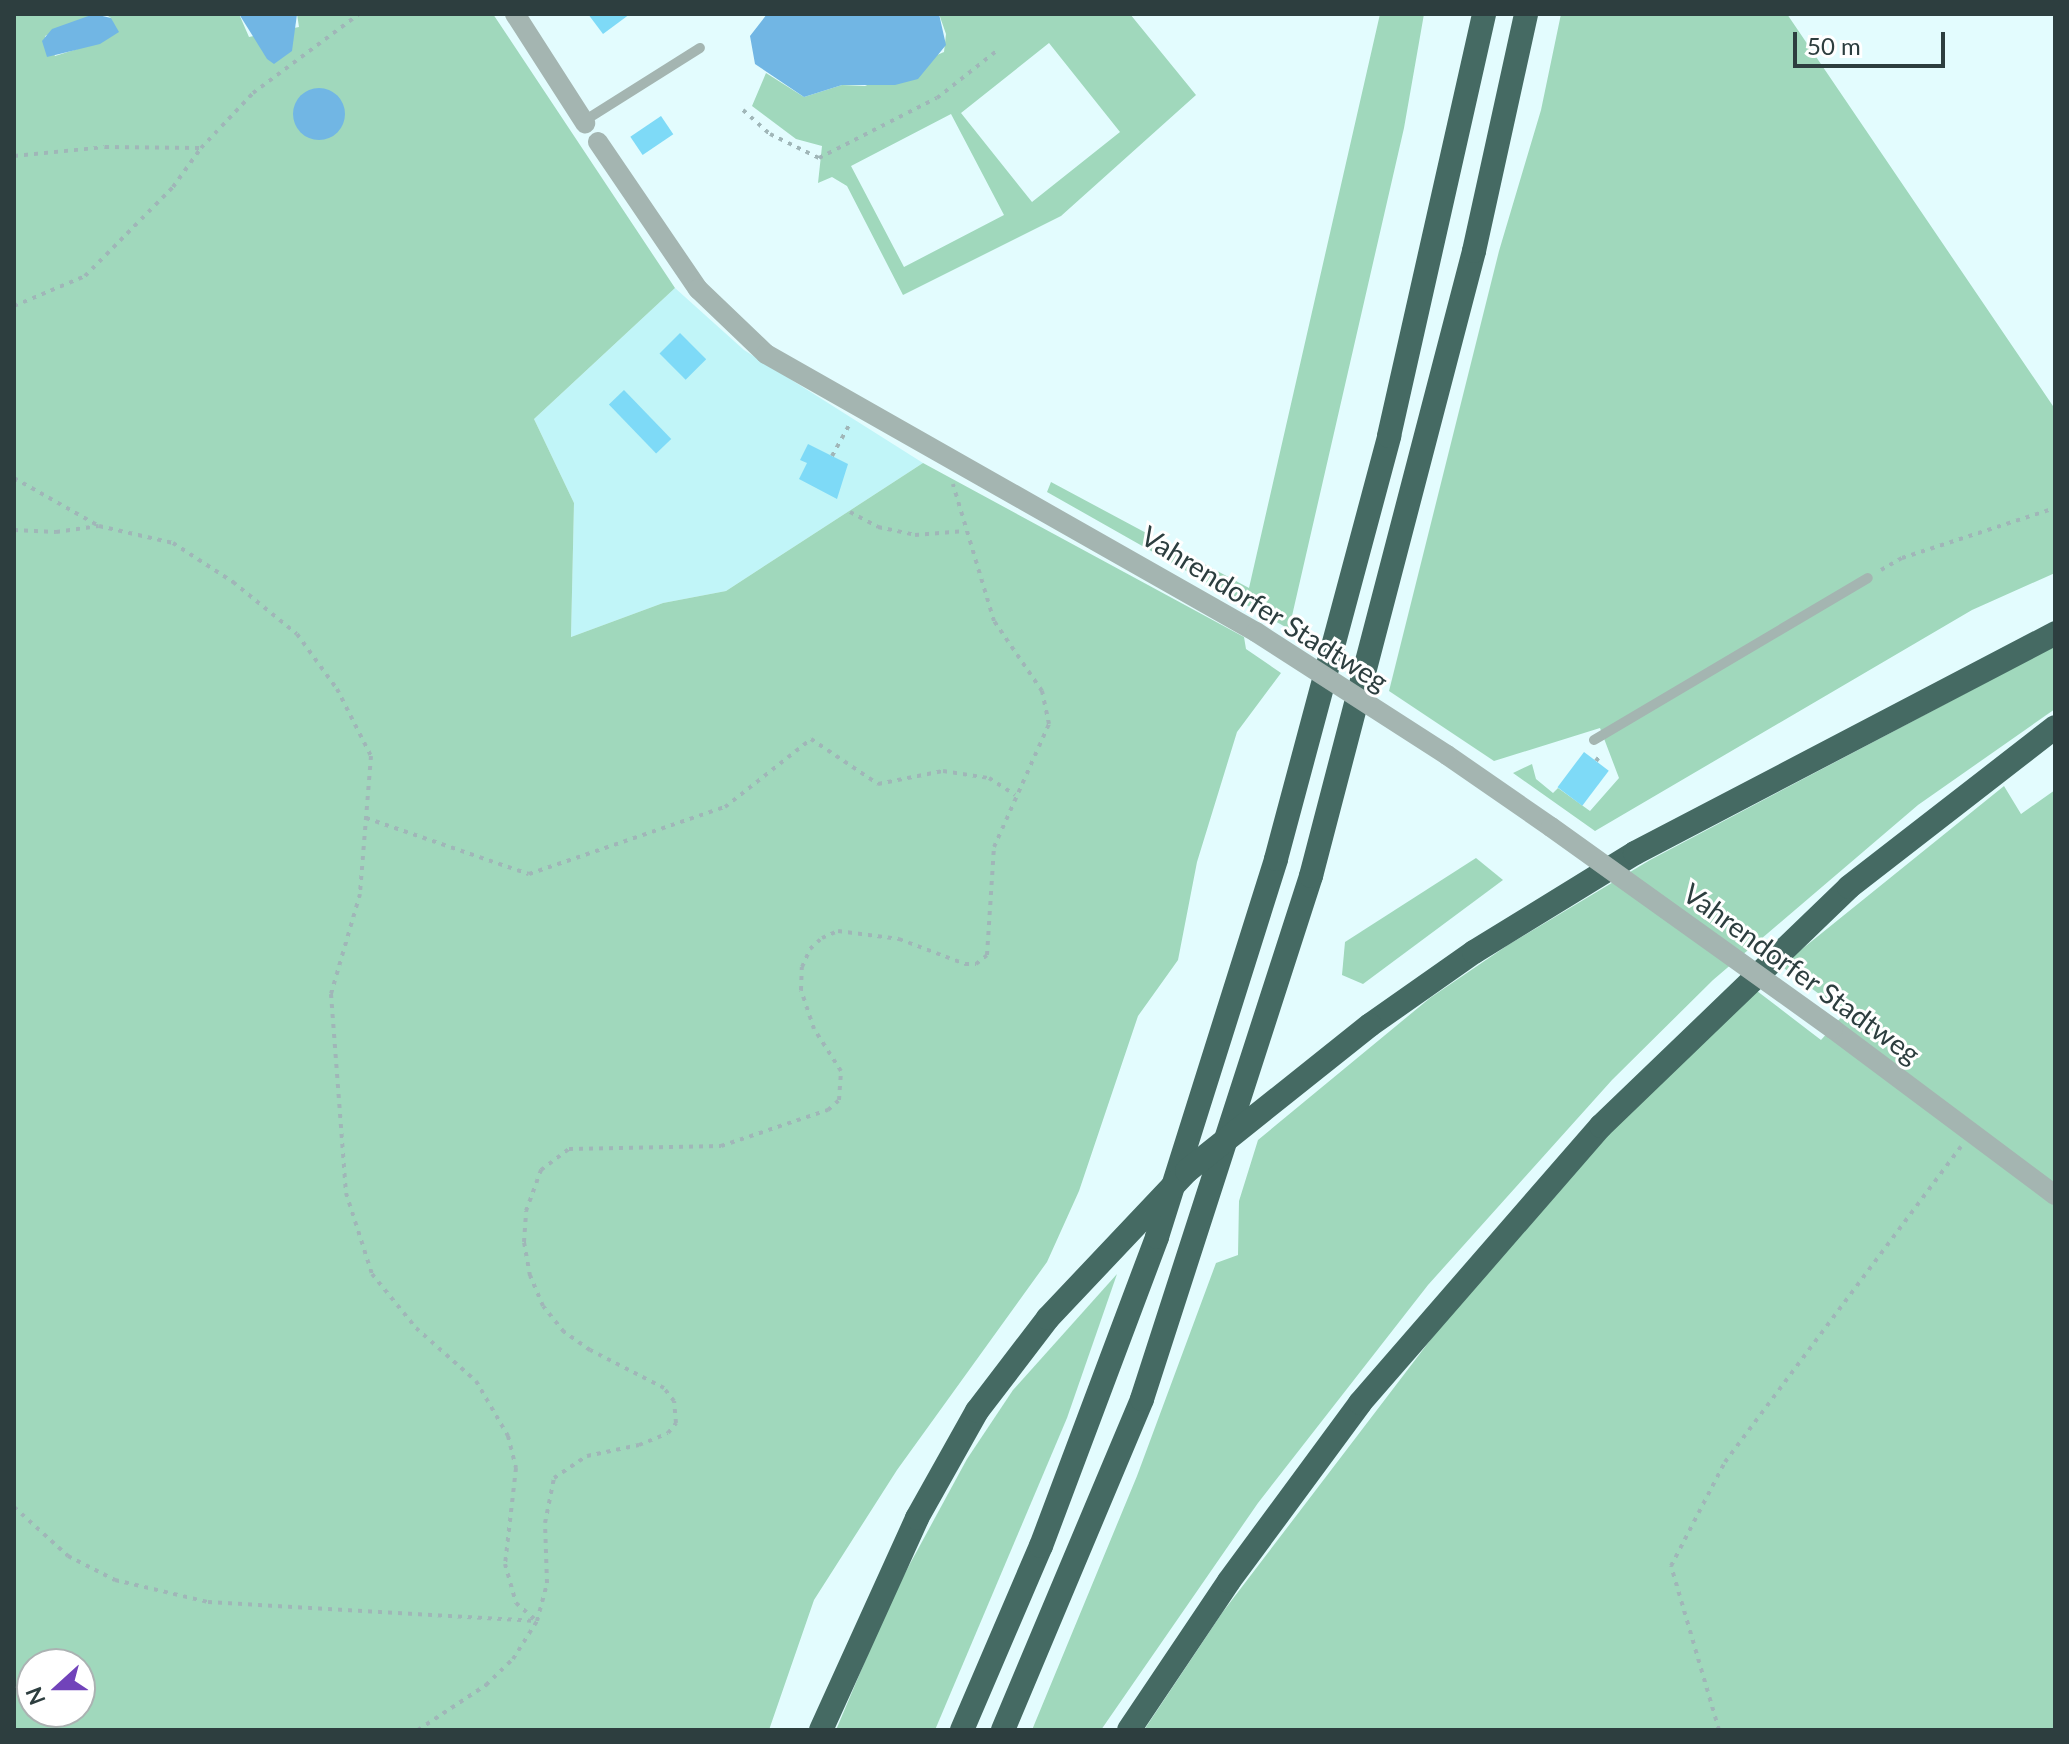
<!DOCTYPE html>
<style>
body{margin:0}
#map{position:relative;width:2069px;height:1744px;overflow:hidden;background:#e3fcfe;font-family:Lato,sans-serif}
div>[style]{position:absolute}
.built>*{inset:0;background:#c1f5f8}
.green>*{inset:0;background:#a0d8bc}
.water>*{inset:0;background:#71b6e4}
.round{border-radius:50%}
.building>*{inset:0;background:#7edaf7;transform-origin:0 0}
.path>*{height:4px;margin-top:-2px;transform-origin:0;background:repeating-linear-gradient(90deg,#a0b6b8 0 4px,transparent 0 10px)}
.service>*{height:10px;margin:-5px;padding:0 5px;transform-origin:5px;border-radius:5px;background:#a4b5b1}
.minor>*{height:20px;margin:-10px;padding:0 10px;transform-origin:10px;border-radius:10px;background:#a4b5b1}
.motorway>*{height:24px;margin:-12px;padding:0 12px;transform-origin:12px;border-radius:12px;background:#456a63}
.minor-bridge>*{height:20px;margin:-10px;padding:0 10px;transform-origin:10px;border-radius:10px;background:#a4b5b1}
.motorway-bridge>*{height:24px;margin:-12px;padding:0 12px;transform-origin:12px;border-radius:12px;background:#456a63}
span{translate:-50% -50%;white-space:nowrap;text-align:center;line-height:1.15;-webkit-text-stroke:6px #fff;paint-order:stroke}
.street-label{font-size:28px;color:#2d3e3f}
.frame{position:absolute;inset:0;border:16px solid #2d3e3f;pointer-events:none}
.north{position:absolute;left:16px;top:1648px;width:80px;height:80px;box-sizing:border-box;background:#fff;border:2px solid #abb2b2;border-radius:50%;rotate:249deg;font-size:22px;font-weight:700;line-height:32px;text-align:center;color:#2d3e3f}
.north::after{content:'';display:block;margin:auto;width:28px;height:36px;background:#7143ba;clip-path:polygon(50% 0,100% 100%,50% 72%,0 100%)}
.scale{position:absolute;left:1793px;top:32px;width:152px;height:36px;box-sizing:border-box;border:4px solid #2d3e3f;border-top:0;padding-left:10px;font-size:24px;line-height:28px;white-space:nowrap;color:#2d3e3f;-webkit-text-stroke:6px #fff;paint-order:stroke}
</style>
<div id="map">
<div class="built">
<i style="clip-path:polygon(675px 288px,744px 350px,923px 463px,726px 591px,663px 603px,571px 637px,574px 503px,534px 419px)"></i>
</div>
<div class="green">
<i style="clip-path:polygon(evenodd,14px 14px,94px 14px,45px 36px,55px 56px,90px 45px,111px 18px,105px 14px,239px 14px,249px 37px,299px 27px,297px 14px,493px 14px,675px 288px,534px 419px,574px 503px,571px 637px,663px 603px,726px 591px,923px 463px,1244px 637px,1246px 649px,1281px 673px,1237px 732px,1197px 862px,1178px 960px,1138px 1016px,1079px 1191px,1047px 1262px,897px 1470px,814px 1600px,769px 1730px,14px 1730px,14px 14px,32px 1664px,80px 1664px,80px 1712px,32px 1712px,32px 1664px)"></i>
<i style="clip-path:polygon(evenodd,939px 14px,1130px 14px,1196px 95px,1061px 216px,903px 295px,847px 186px,832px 177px,818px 183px,822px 146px,796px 139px,752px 106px,766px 73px,804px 97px,842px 85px,865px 86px,944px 52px,946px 34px,939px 14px,1049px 43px,1120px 132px,1032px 202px,961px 113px,1049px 43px,939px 14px,951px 114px,1004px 215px,904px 267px,851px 166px,951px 114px)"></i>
<i style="clip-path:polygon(1380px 14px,1424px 14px,1404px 128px,1289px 629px,1047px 492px,1051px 482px,1249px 588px)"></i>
<i style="clip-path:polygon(1561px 14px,1787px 14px,2055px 409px,2055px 573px,1972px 610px,1595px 831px,1513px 773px,1532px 764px,1536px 779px,1553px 793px,1558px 788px,1590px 811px,1619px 778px,1600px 728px,1494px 761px,1389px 691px,1499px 251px,1541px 110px)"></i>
<i style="clip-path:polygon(2055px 646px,2055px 709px,1918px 805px,1713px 980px,1612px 1080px,1428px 1285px,1258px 1503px,1101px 1730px,1032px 1730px,1137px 1476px,1216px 1263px,1238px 1255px,1239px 1201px,1258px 1140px,1430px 998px,1508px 945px,1650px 860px)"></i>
<i style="clip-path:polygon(2004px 786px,2021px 814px,2055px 790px,2055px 1730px,1144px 1730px,1222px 1613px,1483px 1271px,1609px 1133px,1757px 991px,1821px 1040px,1845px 1013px,1781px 966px)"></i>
<i style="clip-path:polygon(1476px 858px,1503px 880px,1363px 984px,1342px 975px,1345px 942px)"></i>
<i style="clip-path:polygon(1117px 1274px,1067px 1418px,935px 1730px,836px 1730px,893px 1595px,967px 1459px,1013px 1390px)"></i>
</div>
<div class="water">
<i style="clip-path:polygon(94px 14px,111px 18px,119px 32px,100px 44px,47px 57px,42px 41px,52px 29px)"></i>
<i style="clip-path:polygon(239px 14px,297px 14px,292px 51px,274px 64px,267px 59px)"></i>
<i style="clip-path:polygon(767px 14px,939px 14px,946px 45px,918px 79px,895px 85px,842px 85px,804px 97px,755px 64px,750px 36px)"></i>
<i class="round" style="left:293px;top:88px;width:52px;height:52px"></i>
</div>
<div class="building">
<i style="clip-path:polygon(588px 14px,630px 14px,603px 34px)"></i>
<i style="left:661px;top:116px;width:22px;height:37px;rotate:56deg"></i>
<i style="left:680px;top:333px;width:37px;height:29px;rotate:45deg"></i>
<i style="left:624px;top:390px;width:68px;height:21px;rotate:46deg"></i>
<i style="clip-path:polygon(808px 444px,848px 464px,837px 499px,799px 479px,807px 463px,800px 460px)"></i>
<i style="left:1584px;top:752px;width:31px;height:44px;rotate:37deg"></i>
</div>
<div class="path">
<i style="left:743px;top:110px;width:36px;rotate:42deg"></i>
<i style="left:770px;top:134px;width:55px;rotate:26.1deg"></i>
<i style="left:819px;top:158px;width:132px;rotate:-27deg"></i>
<i style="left:937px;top:98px;width:79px;rotate:-38.3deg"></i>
<i style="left:14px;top:156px;width:91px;rotate:-5.6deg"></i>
<i style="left:105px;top:147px;width:96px;rotate:0.6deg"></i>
<i style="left:14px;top:306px;width:77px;rotate:-22.9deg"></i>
<i style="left:85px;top:276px;width:125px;rotate:-45.3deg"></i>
<i style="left:173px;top:187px;width:48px;rotate:-54.3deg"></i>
<i style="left:201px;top:148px;width:76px;rotate:-46.6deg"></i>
<i style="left:253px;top:93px;width:132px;rotate:-36.7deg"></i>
<i style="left:832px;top:456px;width:37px;rotate:-61deg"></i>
<i style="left:14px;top:478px;width:98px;rotate:29.5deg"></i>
<i style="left:850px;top:512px;width:32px;rotate:28deg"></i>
<i style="left:878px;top:527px;width:38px;rotate:12deg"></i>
<i style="left:915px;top:535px;width:50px;rotate:-4.6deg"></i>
<i style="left:14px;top:530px;width:42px;rotate:2.7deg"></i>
<i style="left:56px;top:532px;width:43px;rotate:-7.9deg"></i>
<i style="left:99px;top:526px;width:76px;rotate:12.9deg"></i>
<i style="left:173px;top:543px;width:72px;rotate:33deg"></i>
<i style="left:233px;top:582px;width:82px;rotate:39.1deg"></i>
<i style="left:297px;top:634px;width:68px;rotate:54deg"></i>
<i style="left:337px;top:689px;width:75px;rotate:63.1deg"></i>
<i style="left:371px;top:756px;width:138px;rotate:94.6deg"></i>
<i style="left:360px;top:894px;width:104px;rotate:106.2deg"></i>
<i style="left:331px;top:994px;width:200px;rotate:85.7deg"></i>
<i style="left:346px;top:1193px;width:85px;rotate:72.2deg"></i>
<i style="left:372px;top:1274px;width:70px;rotate:50.8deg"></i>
<i style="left:416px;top:1328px;width:80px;rotate:41.5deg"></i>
<i style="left:476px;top:1381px;width:64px;rotate:59.8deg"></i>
<i style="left:508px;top:1436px;width:33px;rotate:76deg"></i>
<i style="left:516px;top:1468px;width:97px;rotate:96.5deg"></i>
<i style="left:505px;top:1564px;width:41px;rotate:74.2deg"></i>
<i style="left:516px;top:1603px;width:28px;rotate:41deg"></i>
<i style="left:1881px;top:570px;width:24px;rotate:-30deg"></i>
<i style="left:1902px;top:558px;width:161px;rotate:-18.1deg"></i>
<i style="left:1596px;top:761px;width:5px;rotate:-53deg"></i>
<i style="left:366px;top:818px;width:172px;rotate:19deg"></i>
<i style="left:529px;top:874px;width:207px;rotate:-18.9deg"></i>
<i style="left:725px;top:807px;width:110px;rotate:-38.3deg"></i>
<i style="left:811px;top:739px;width:81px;rotate:33.9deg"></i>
<i style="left:878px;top:784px;width:66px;rotate:-11.3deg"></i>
<i style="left:943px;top:771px;width:47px;rotate:8.7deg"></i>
<i style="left:989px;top:778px;width:31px;rotate:33deg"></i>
<i style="left:14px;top:1507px;width:73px;rotate:42.2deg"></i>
<i style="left:68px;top:1556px;width:53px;rotate:27.1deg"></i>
<i style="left:115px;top:1580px;width:96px;rotate:13.3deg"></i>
<i style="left:208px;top:1602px;width:328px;rotate:3.3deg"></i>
<i style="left:418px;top:1730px;width:82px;rotate:-33.5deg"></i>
<i style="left:486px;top:1685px;width:37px;rotate:-44deg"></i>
<i style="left:513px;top:1659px;width:45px;rotate:-57.7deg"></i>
<i style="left:537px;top:1621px;width:39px;rotate:-75deg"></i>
<i style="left:547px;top:1583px;width:60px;rotate:-91.9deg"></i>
<i style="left:545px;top:1523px;width:46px;rotate:-78.7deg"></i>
<i style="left:554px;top:1478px;width:40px;rotate:-34deg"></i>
<i style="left:587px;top:1456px;width:53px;rotate:-11.9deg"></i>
<i style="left:639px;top:1445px;width:31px;rotate:-22deg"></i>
<i style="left:668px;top:1433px;width:13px;rotate:-51deg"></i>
<i style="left:676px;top:1423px;width:22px;rotate:-95deg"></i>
<i style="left:674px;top:1401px;width:16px;rotate:-128deg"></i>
<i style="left:664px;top:1388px;width:83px;rotate:-152.8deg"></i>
<i style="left:590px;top:1350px;width:32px;rotate:-145deg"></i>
<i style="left:564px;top:1332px;width:33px;rotate:-129deg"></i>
<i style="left:543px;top:1306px;width:33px;rotate:-113deg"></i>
<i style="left:530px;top:1276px;width:35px;rotate:-100deg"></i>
<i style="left:524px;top:1242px;width:31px;rotate:-86deg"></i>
<i style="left:526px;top:1211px;width:44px;rotate:-69.9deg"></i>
<i style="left:541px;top:1170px;width:35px;rotate:-37deg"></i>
<i style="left:569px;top:1149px;width:152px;rotate:-1.1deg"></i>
<i style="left:721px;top:1146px;width:113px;rotate:-18.6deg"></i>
<i style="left:828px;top:1110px;width:15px;rotate:-42deg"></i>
<i style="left:839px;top:1100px;width:29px;rotate:-86deg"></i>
<i style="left:841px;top:1071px;width:50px;rotate:-122.7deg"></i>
<i style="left:814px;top:1029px;width:41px;rotate:-108.4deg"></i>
<i style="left:801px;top:990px;width:23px;rotate:-88deg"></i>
<i style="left:802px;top:967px;width:20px;rotate:-66deg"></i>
<i style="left:810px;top:949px;width:16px;rotate:-43deg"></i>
<i style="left:822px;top:938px;width:17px;rotate:-24deg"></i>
<i style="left:838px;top:931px;width:62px;rotate:7.5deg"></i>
<i style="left:899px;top:939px;width:71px;rotate:20.7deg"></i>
<i style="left:965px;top:964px;width:11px"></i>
<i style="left:976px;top:964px;width:14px;rotate:-39deg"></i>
<i style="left:987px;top:955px;width:108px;rotate:-86.3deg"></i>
<i style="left:994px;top:847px;width:135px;rotate:-65.9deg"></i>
<i style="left:1049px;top:724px;width:34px;rotate:-102deg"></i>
<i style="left:1042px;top:691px;width:85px;rotate:-124.4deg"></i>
<i style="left:994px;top:621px;width:143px;rotate:-106.7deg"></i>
<i style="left:1719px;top:1730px;width:171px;rotate:-106.3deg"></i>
<i style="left:1671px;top:1566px;width:117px;rotate:-62.6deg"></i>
<i style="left:1725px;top:1462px;width:394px;rotate:-53.2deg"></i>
</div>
<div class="service">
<i style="left:584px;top:121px;width:137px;rotate:-32.2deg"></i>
<i style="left:1594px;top:740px;width:318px;rotate:-30.6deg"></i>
</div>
<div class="minor">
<i style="left:515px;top:14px;width:130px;rotate:57.3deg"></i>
<i style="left:598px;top:142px;width:178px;rotate:55.8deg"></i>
<i style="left:698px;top:289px;width:94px;rotate:43.7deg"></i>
<i style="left:766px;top:354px;width:563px;rotate:29.57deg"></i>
<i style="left:1447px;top:755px;width:126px;rotate:34.7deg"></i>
<i style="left:1833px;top:1029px;width:277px;rotate:36.8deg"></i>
</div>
<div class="motorway">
<i style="left:1370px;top:1025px;width:127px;rotate:-35.1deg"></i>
<i style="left:1474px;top:952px;width:189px;rotate:-31.6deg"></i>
<i style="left:1635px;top:853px;width:474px;rotate:-27.6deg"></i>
<i style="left:821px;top:1730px;width:233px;rotate:-65.6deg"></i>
<i style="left:917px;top:1518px;width:123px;rotate:-60.7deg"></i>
<i style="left:977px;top:1411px;width:117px;rotate:-52.6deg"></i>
<i style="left:962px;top:1730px;width:200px;rotate:-66.8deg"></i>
<i style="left:1041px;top:1546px;width:330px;rotate:-69.4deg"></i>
<i style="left:1157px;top:1237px;width:396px;rotate:-72.5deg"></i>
<i style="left:1276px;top:859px;width:438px;rotate:-75deg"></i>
<i style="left:1389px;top:436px;width:433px;rotate:-77.3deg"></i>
<i style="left:1003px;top:1730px;width:359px;rotate:-67.2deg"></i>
<i style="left:1142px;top:1399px;width:550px;rotate:-72.09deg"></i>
<i style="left:1311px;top:876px;width:646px;rotate:-75.38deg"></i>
<i style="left:1474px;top:251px;width:243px;rotate:-77.6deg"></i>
<i style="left:1129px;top:1730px;width:179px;rotate:-56.1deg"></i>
<i style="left:1229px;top:1581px;width:221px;rotate:-53.6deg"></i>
<i style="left:1360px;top:1403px;width:367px;rotate:-49deg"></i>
<i style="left:1601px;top:1126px;width:344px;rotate:-43.9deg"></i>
<i style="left:1849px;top:887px;width:261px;rotate:-37.8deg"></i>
</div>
<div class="minor-bridge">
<i style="left:1256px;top:632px;width:227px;rotate:32.8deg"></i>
<i style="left:1551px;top:827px;width:347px;rotate:35.6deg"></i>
</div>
<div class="motorway-bridge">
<i style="left:1048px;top:1318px;width:202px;rotate:-46.6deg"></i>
<i style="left:1187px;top:1171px;width:234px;rotate:-38.6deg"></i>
</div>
<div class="street-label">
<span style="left:1265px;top:608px;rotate:32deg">Vahrendorfer Stadtweg</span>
<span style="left:1802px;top:973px;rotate:36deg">Vahrendorfer Stadtweg</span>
</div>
<div class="frame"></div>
<div class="north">N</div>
<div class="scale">50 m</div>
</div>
